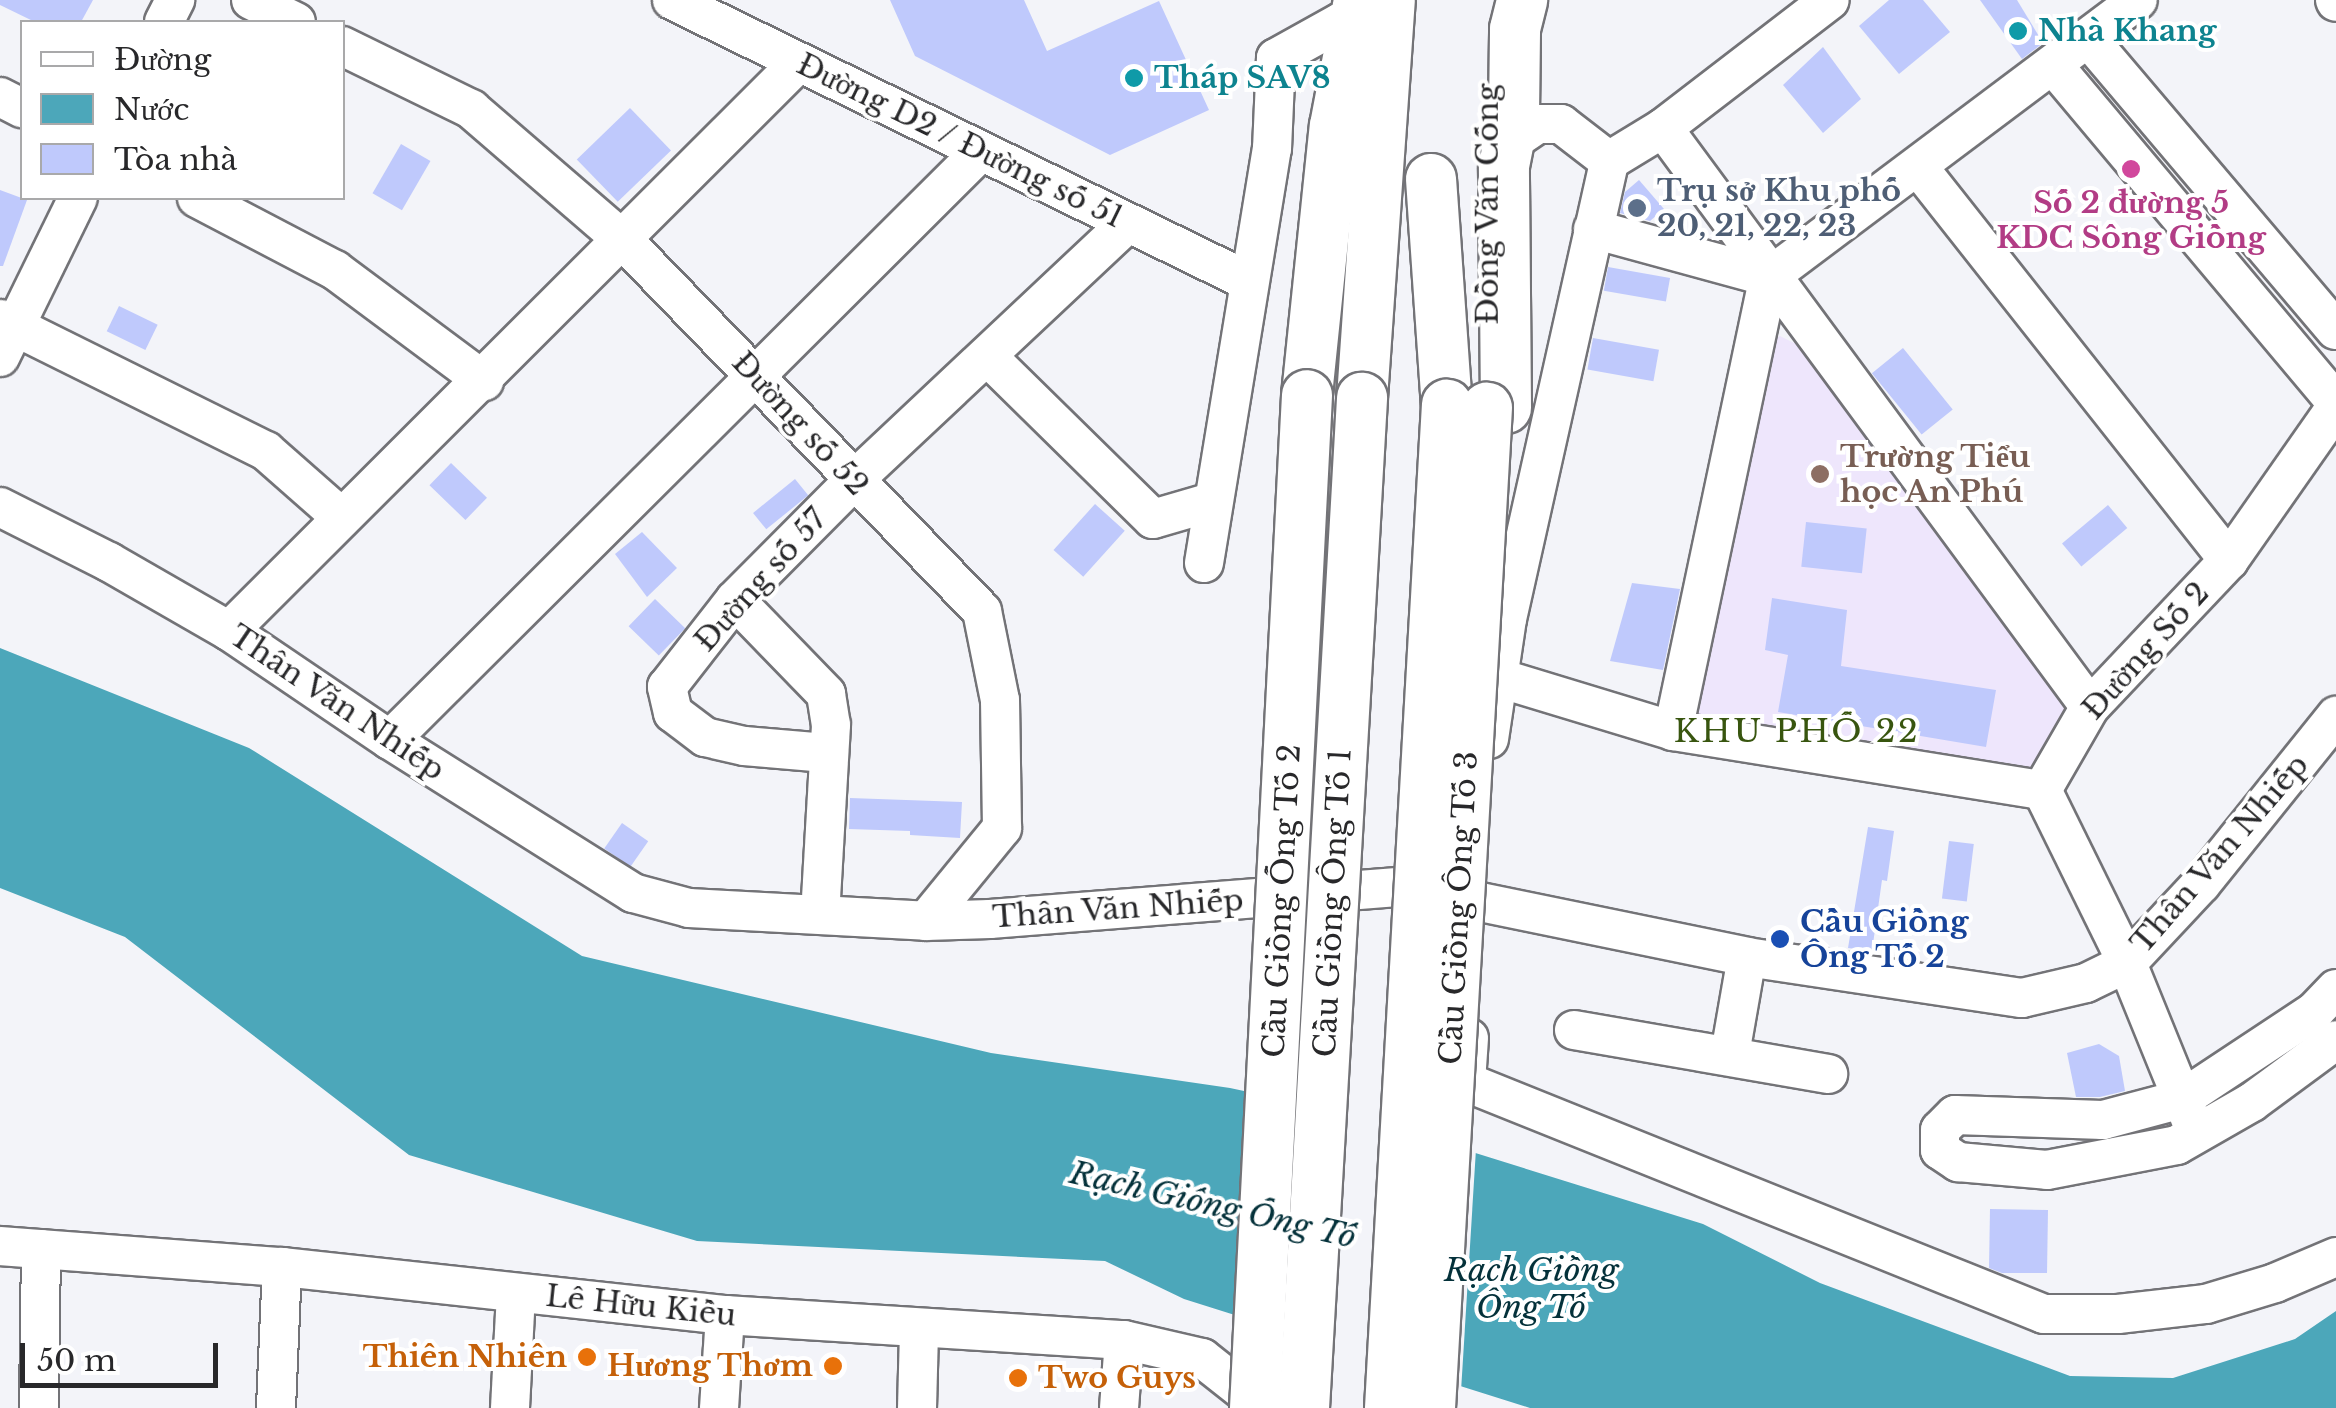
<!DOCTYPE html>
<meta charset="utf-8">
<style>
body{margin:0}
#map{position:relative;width:2336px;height:1408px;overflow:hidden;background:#f3f4f9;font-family:"Libre Baskerville",serif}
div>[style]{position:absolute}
.education>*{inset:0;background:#eee6fc}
.water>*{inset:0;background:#4ca7ba}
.pier>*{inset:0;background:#f3f4f9}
.building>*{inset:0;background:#bfc9fc;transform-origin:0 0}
.roads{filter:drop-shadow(2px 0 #737377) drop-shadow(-2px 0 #737377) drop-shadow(0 2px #737377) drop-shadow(0 -2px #737377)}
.minor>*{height:38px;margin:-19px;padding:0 19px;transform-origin:19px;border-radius:19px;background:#fff}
.major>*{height:50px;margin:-25px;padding:0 25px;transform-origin:25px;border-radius:25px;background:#fff}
.bridges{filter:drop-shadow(2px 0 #737377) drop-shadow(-2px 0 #737377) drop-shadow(0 2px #737377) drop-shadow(0 -2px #737377)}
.major-bridge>*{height:50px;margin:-25px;padding:0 25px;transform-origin:25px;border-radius:25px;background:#fff}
.dots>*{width:28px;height:28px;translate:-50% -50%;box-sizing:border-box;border:5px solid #fff;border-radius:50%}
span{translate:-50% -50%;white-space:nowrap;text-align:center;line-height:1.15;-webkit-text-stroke:8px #fff;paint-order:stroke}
.culture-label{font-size:30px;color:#0d838f;font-weight:700}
.left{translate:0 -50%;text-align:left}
.street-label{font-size:30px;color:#28282a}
.service-label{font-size:30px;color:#4e5e75;font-weight:700}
.hotel-label{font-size:30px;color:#b23c85;font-weight:700}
.education-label{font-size:30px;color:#785e54;font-weight:700}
.transit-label{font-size:30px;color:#164399;font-weight:700}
.food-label{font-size:30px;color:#c56008;font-weight:700}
.right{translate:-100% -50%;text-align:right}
.neighbourhood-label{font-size:32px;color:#38550f;letter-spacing:2.5px}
.water-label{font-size:32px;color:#04313a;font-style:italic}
.legend{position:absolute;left:20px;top:20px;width:325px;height:180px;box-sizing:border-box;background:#fff;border:2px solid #a9a9aa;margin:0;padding:12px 18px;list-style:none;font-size:30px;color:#28282a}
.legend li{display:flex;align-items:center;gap:20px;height:50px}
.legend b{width:50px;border:2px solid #a9a9aa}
.scale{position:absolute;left:20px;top:1343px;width:198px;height:45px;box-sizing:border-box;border:5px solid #28282a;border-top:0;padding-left:12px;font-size:30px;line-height:35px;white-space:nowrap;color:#28282a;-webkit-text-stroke:8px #fff;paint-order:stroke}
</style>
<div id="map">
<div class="education">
<i style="clip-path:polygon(1780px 336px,1808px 350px,2072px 713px,2040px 770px,2023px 777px,1701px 721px,1694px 712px,1768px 342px)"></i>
</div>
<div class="water">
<i style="clip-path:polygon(0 648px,249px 748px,582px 956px,991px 1053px,1230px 1088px,1347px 1113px,1703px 1224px,1820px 1283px,2070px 1376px,2173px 1378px,2295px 1339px,2336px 1311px,2336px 1408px,1530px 1408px,1184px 1299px,1105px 1261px,697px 1241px,409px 1155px,125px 937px,0 888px)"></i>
</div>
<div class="pier">
<i style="clip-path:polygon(1250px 1088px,1349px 1108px,1476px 1149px,1461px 1391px,1238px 1321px)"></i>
</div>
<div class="building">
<i style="clip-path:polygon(0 0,93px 0,81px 22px,35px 22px,0 5px)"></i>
<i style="clip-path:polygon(890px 0,1024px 0,1047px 51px,1159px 1px,1209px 110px,1110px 155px,915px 56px)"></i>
<i style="clip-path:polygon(1889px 0,1923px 0,1950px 32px,1899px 74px,1859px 26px)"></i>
<i style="clip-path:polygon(1980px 0,2017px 0,2043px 43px,2022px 59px)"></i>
<i style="clip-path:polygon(1823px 47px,1861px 99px,1823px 133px,1783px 85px)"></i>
<i style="left:630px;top:108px;width:59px;height:74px;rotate:46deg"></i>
<i style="left:401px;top:144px;width:34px;height:57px;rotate:30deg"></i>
<i style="clip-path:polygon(1639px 180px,1664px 209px,1650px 221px,1620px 213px,1625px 192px)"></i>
<i style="clip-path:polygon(0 190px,27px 200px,3px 266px,0 266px)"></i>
<i style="left:1608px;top:267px;width:63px;height:24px;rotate:10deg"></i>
<i style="left:119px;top:306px;width:43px;height:28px;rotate:26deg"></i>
<i style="left:1593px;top:338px;width:67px;height:32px;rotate:10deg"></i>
<i style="left:1903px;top:348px;width:79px;height:40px;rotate:51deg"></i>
<i style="left:451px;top:463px;width:50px;height:31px;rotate:44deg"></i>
<i style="left:795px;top:479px;width:21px;height:54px;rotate:51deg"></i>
<i style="left:1095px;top:504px;width:40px;height:62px;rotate:42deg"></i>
<i style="left:2108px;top:505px;width:30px;height:60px;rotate:50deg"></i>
<i style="left:1806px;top:522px;width:61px;height:45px;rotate:6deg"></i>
<i style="clip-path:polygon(642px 532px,677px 568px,647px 597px,615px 554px)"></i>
<i style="clip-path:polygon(1632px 583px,1680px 589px,1663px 670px,1610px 661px)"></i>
<i style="clip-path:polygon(1772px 598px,1847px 610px,1841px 666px,1996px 690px,1986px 747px,1778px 712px,1788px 655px,1765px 650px)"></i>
<i style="left:655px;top:599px;width:42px;height:38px;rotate:44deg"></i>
<i style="clip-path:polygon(850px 798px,962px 802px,960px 838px,910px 835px,910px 831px,849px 829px)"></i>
<i style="left:622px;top:823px;width:32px;height:31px;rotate:35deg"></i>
<i style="clip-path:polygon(1868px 827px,1894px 831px,1887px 881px,1882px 880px,1872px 951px,1848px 948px)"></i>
<i style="left:1949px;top:841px;width:25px;height:58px;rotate:7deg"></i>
<i style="clip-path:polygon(2099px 1044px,2119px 1056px,2125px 1091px,2100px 1097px,2076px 1097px,2067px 1053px)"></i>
<i style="clip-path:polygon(1990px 1209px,2048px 1210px,2047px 1273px,2002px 1273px,1989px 1268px)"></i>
</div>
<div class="roads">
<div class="minor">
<i style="left:251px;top:0;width:50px;rotate:26.1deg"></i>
<i style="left:672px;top:0;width:641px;rotate:26.01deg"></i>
<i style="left:2335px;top:0;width:2px;rotate:63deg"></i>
<i style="left:164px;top:22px;width:25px;rotate:-63deg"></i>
<i style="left:2088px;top:38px;width:383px;rotate:49.7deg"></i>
<i style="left:342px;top:46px;width:144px;rotate:26deg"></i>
<i style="left:471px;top:109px;width:201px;rotate:40.8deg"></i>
<i style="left:623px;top:240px;width:516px;rotate:45.94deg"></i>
<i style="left:982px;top:611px;width:91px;rotate:78.6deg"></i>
<i style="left:1000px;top:700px;width:128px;rotate:89.1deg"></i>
<i style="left:1002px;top:828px;width:120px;rotate:129.3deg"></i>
<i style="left:2053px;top:65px;width:440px;rotate:50deg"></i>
<i style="left:0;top:97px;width:25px;rotate:27deg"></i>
<i style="left:1663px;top:128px;width:719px;rotate:53.59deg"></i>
<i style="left:1508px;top:144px;width:36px;rotate:-34deg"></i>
<i style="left:1538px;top:124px;width:23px"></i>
<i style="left:1561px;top:124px;width:61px;rotate:37.6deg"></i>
<i style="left:1919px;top:168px;width:500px;rotate:51.7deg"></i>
<i style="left:197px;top:198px;width:156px;rotate:27.6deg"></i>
<i style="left:335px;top:270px;width:186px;rotate:36.7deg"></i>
<i style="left:1593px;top:229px;width:182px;rotate:15.3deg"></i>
<i style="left:1769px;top:277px;width:461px;rotate:-36.9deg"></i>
<i style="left:0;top:319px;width:297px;rotate:26.4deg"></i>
<i style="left:266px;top:451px;width:101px;rotate:41.4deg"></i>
<i style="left:0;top:357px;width:177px;rotate:-63.9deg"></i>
<i style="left:988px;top:357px;width:231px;rotate:44.5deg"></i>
<i style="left:1153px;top:519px;width:60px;rotate:-16.3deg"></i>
<i style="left:0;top:507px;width:122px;rotate:26.8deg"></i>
<i style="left:109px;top:562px;width:138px;rotate:29.9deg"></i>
<i style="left:229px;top:631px;width:194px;rotate:34.1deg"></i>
<i style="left:390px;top:740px;width:287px;rotate:32.2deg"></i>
<i style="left:633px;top:893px;width:58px;rotate:15deg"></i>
<i style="left:689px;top:908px;width:237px;rotate:3.1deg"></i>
<i style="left:926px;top:921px;width:64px;rotate:-1.8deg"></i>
<i style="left:990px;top:919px;width:431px;rotate:-4.5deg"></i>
<i style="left:1420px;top:885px;width:62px;rotate:15.8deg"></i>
<i style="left:1480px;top:902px;width:273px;rotate:11.6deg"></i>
<i style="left:1747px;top:957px;width:278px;rotate:8.5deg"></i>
<i style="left:2022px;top:998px;width:66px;rotate:-13.2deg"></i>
<i style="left:2086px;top:983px;width:46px;rotate:-26deg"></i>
<i style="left:2127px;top:963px;width:108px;rotate:-46.9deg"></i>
<i style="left:2201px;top:884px;width:216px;rotate:-51.2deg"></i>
<i style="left:1204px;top:563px;width:420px;rotate:-80.7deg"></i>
<i style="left:1272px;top:149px;width:91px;rotate:-87.5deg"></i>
<i style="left:1276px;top:58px;width:74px;rotate:-29deg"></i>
<i style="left:1341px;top:22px;width:15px;rotate:16deg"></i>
<i style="left:735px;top:600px;width:131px;rotate:45.9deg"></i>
<i style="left:826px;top:694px;width:31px;rotate:81deg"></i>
<i style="left:831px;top:725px;width:188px;rotate:93.3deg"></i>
<i style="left:229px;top:631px;width:805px;rotate:-44.95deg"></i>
<i style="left:1499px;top:678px;width:182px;rotate:16.9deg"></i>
<i style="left:1673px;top:731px;width:374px;rotate:9.1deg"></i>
<i style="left:2042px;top:790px;width:96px;rotate:-60deg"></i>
<i style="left:2090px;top:707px;width:202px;rotate:-46.6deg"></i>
<i style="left:2229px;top:560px;width:187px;rotate:-55deg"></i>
<i style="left:1673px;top:731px;width:464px;rotate:-78.1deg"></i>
<i style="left:1489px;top:739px;width:121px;rotate:-81.5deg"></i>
<i style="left:1507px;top:619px;width:469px;rotate:-77.4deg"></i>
<i style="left:1609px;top:161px;width:63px;rotate:-31.4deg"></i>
<i style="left:1663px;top:128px;width:210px;rotate:-37.5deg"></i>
<i style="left:390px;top:740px;width:834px;rotate:-44.9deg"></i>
<i style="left:826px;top:753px;width:82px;rotate:-175.1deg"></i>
<i style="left:744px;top:746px;width:40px;rotate:-167deg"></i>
<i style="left:705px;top:737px;width:40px;rotate:-143deg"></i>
<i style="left:673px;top:713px;width:27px;rotate:-103deg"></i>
<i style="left:667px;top:687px;width:110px;rotate:-52deg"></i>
<i style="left:735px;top:600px;width:168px;rotate:-45.2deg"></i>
<i style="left:853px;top:481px;width:377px;rotate:-43.2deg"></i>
<i style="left:2042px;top:790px;width:193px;rotate:63.8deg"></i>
<i style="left:2127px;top:963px;width:170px;rotate:67.9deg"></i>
<i style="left:2336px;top:989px;width:30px;rotate:134deg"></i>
<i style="left:2315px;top:1011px;width:159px;rotate:146.5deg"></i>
<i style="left:2182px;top:1099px;width:82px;rotate:165.1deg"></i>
<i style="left:2103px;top:1120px;width:148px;rotate:-178.1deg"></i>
<i style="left:1955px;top:1115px;width:21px;rotate:135deg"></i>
<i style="left:1940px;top:1130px;width:20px;rotate:90deg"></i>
<i style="left:1940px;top:1150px;width:22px;rotate:34deg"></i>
<i style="left:1958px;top:1162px;width:89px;rotate:5.1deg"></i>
<i style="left:2047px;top:1170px;width:132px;rotate:-10.9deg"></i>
<i style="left:2177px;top:1145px;width:86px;rotate:-29.8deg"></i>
<i style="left:2252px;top:1102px;width:104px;rotate:-36.4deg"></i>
<i style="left:1574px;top:1030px;width:258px;rotate:9.8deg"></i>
<i style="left:1469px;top:1038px;width:44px;rotate:93.9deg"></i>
<i style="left:1466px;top:1082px;width:623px;rotate:21.87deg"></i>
<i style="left:2044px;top:1314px;width:74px"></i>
<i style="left:2118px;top:1314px;width:89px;rotate:-6.5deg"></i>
<i style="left:2206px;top:1304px;width:72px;rotate:-16.9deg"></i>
<i style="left:2275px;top:1283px;width:66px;rotate:-23.1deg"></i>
<i style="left:1730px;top:1054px;width:98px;rotate:-80.1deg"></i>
<i style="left:0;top:1246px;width:283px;rotate:4.3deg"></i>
<i style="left:282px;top:1267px;width:446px;rotate:6.2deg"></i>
<i style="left:725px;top:1315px;width:400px;rotate:3.6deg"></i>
<i style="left:1124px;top:1340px;width:80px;rotate:13deg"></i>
<i style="left:1202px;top:1358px;width:80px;rotate:38.4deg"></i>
<i style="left:39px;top:1408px;width:159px;rotate:-89.3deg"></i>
<i style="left:276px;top:1408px;width:141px;rotate:-87.6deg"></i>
<i style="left:510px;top:1408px;width:115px;rotate:-87deg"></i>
<i style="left:719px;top:1408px;width:93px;rotate:-86.3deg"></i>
<i style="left:917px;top:1408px;width:79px;rotate:-88.5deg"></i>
<i style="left:1119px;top:1408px;width:68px;rotate:-85.8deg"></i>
</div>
<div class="major">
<i style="left:1431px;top:179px;width:227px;rotate:86deg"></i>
<i style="left:1307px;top:395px;width:270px;rotate:-84.1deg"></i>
<i style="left:1335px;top:126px;width:128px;rotate:-79.2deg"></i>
<i style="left:1362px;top:398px;width:399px;rotate:-86deg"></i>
<i style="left:1506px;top:408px;width:242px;rotate:-90.5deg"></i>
<i style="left:1504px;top:166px;width:52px;rotate:-78.9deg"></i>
<i style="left:1514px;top:115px;width:86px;rotate:-89.3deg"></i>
<i style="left:1515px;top:29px;width:30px;rotate:-76deg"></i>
</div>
</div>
<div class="bridges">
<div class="major-bridge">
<i style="left:1255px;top:1408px;width:1014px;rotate:-87.06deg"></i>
<i style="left:1304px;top:1408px;width:1012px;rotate:-86.71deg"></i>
<i style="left:1390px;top:1408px;width:1005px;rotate:-86.75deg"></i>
<i style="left:1430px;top:1408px;width:1002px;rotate:-86.74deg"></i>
</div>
</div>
<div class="dots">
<i style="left:2018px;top:31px;background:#0f9aa8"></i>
<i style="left:1134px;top:78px;background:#0f9aa8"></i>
<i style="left:2131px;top:169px;background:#d1479c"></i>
<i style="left:1637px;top:208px;background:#5c6f8a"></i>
<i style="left:1820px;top:474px;background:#8d6e63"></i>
<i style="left:1780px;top:939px;background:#1a4fb4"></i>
<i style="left:587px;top:1357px;background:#e8710a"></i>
<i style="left:833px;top:1366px;background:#e8710a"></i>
<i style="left:1018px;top:1378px;background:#e8710a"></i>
</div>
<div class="culture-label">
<span class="left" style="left:2038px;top:31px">Nhà Khang</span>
<span class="left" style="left:1154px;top:78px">Tháp SAV8</span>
</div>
<div class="street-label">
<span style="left:960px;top:141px;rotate:26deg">Đường D2 / Đường số 51</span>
<span style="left:1488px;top:204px;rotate:-90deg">Đồng Văn Cống</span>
<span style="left:800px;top:424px;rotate:47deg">Đường số 52</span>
<span style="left:761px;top:580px;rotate:-48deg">Đường số 57</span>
<span style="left:2146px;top:651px;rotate:-48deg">Đường Số 2</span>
<span style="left:337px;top:703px;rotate:34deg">Thân Văn Nhiếp</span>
<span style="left:2220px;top:854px;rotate:-49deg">Thân Văn Nhiếp</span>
<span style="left:1282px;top:901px;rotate:-87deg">Cầu Giồng Ống Tố 2</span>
<span style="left:1333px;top:903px;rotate:-87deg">Cầu Giồng Ông Tố 1</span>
<span style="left:1459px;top:908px;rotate:-87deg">Cầu Giồng Ông Tố 3</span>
<span style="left:1118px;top:909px;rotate:-4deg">Thân Văn Nhiếp</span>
<span style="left:641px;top:1306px;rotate:6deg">Lê Hữu Kiều</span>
</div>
<div class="service-label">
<span class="left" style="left:1657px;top:208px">Trụ sở Khu phố<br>20, 21, 22, 23</span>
</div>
<div class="hotel-label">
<span style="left:2131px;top:220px">Số 2 đường 5<br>KDC Sông Giồng</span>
</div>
<div class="education-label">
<span class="left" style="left:1840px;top:474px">Trường Tiểu<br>học An Phú</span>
</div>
<div class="transit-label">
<span class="left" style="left:1800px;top:939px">Cầu Giồng<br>Ông Tố 2</span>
</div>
<div class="food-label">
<span class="right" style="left:567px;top:1357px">Thiên Nhiên</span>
<span class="right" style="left:813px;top:1366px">Hương Thơm</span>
<span class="left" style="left:1038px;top:1378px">Two Guys</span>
</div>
<div class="neighbourhood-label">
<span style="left:1797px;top:731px">KHU PHỐ 22</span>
</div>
<div class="water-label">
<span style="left:1213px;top:1205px;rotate:13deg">Rạch Giống Ống Tố</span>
<span style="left:1531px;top:1289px">Rạch Giồng<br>Ông Tố</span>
</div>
<ul class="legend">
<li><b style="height:12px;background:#fff"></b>Đường</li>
<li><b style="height:28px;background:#4ca7ba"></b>Nước</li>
<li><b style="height:28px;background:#bfc9fc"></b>Tòa nhà</li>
</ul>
<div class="scale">50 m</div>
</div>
